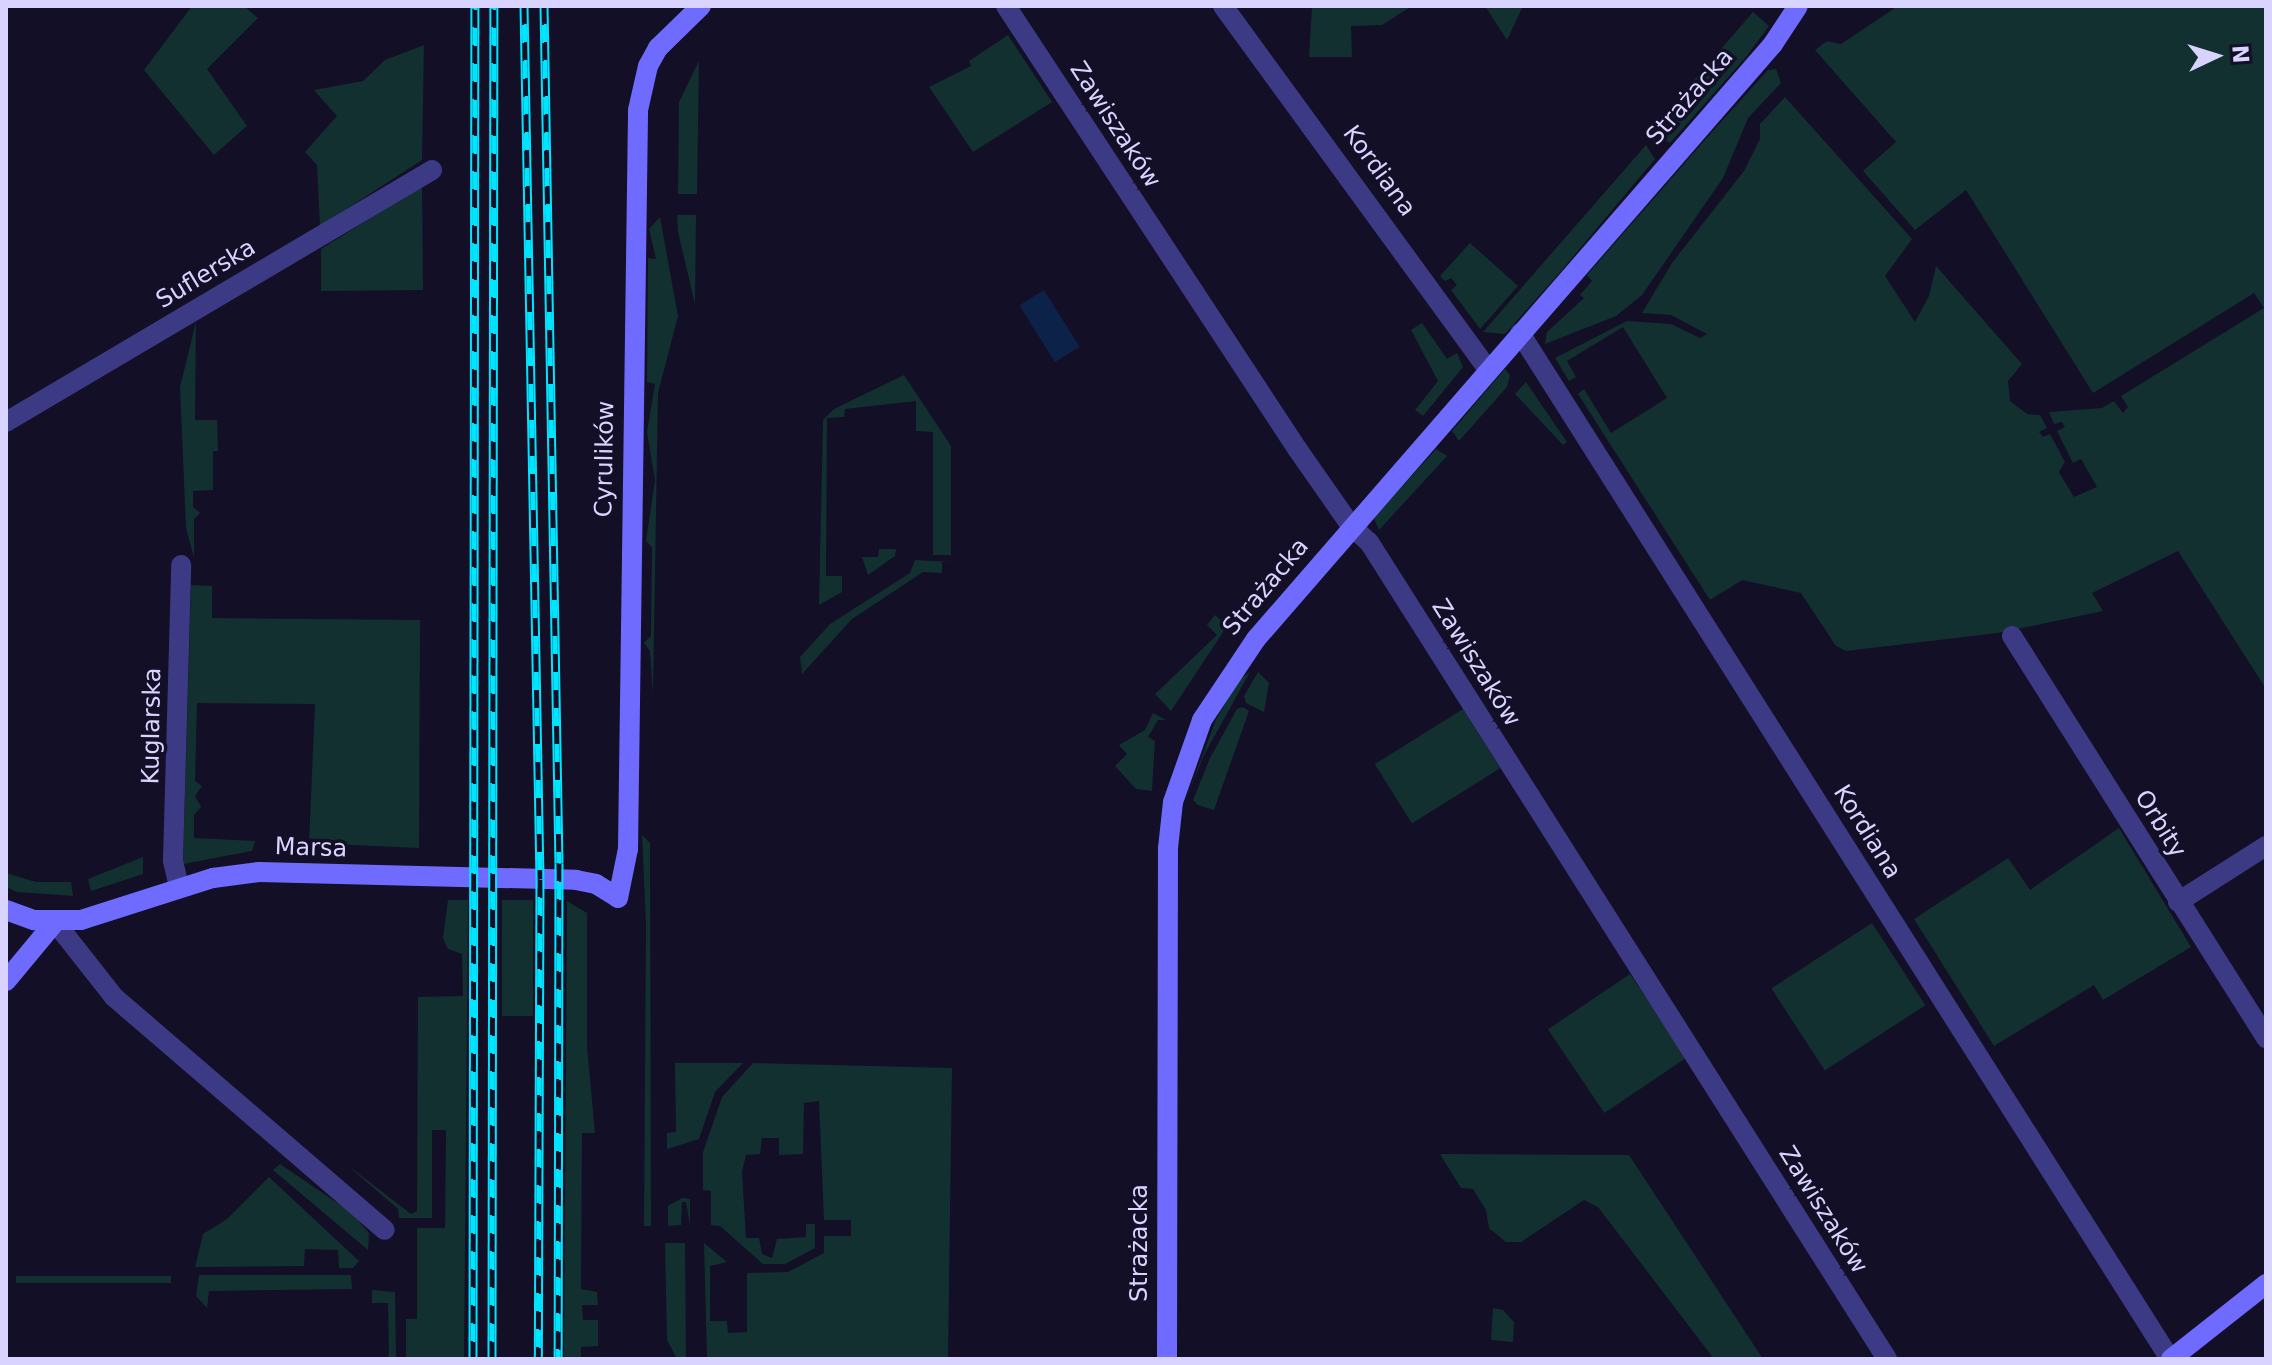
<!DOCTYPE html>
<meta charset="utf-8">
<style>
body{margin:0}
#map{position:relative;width:2272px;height:1365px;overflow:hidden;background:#130f26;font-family:"DejaVu Sans",sans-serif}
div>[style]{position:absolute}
.green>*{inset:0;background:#12302f;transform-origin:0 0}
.water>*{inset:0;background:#0c2248;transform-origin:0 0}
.street>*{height:20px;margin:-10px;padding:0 10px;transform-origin:10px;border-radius:10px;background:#3d3a85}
.secondary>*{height:20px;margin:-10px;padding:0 10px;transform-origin:10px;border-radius:10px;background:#6f6bff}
.rail>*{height:9px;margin-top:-4.5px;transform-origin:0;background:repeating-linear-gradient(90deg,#130f26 0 18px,#00e5ff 0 36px);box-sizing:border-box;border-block:2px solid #00e5ff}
span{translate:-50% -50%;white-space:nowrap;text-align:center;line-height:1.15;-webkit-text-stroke:7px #130f26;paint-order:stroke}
.street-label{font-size:24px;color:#d9d4ff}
.frame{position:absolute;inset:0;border:8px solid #d9d4ff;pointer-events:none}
.north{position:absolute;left:2176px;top:16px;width:80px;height:80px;-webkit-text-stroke:6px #130f26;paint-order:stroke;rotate:86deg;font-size:22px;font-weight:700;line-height:32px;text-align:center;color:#d9d4ff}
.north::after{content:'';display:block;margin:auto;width:28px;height:36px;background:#d9d4ff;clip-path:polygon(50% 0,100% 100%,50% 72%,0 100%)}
</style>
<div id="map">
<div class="green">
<i style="clip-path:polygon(192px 6px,244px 6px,258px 18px,207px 69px,247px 126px,214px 155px,144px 70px)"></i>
<i style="clip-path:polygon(1312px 6px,1412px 6px,1382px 25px,1351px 26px,1352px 57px,1309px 57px)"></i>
<i style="clip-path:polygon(1485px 6px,1523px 6px,1507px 40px)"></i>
<i style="clip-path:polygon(1898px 6px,2266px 6px,2266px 689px,2178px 551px,2092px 593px,2103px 611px,1998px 633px,1846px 651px,1836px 646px,1801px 593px,1742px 580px,1710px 600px,1578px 394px,1584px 389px,1611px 433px,1667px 398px,1623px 327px,1567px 361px,1576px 377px,1569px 381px,1555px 358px,1627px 321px,1671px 324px,1700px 338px,1707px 334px,1671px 315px,1642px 313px,1672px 263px,1744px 171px,1760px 139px,1760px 124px,1785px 97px,1912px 239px,1885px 276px,1915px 322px,1929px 296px,1936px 266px,2022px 364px,2008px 381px,2010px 401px,2027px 414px,2040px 415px,2047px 428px,2039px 432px,2043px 437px,2050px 434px,2065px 462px,2059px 472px,2074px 497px,2097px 487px,2081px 459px,2073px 463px,2057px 431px,2065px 427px,2062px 422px,2054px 424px,2049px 412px,2102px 408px,2114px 401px,2123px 413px,2128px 407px,2121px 396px,2264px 308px,2254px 293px,2093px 393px,1966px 190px,1915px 230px,1863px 171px,1896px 142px,1815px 50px,1827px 41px,1841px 44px)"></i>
<i style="clip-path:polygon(1753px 12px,1769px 26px,1746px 57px,1670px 143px,1649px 132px)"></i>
<i style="clip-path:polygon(1008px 35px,1052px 102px,973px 152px,929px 87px,971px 66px,969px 61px)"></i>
<i style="clip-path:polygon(424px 45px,422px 160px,320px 226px,317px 165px,305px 152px,337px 116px,314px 90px,363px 81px,385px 60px)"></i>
<i style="clip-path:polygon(699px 61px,697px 194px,678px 194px,679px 102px)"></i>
<i style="clip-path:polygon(1776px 69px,1781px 83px,1748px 118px,1723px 178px,1642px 295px,1616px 316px,1545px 344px,1547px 332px,1584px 298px,1580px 295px,1592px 281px,1587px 275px,1711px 133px,1768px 70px)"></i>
<i style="clip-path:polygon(1646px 145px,1655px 159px,1561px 271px,1505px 334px,1483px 332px)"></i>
<i style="clip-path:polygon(422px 186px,423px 290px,321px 291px,321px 249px)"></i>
<i style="clip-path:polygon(677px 215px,696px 215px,695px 304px,678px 232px)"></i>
<i style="clip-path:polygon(660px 217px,678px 316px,658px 393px,653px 694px,650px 651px,644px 643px,651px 636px,652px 547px,646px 541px,655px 480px,647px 432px,655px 384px,647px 382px,648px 258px,656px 259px,649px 229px)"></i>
<i style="clip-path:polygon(1470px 243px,1518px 286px,1480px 329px,1451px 290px,1457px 285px,1451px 278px,1445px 281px,1440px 276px)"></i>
<i style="clip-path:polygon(196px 322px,195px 420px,217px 420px,218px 451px,213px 451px,213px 490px,193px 491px,193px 507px,200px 513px,194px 519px,194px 557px,186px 528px,180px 387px)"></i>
<i style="clip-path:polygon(1422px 323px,1447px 359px,1457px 353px,1463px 367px,1423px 416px,1415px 410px,1438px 381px,1411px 330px)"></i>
<i style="clip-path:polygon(1505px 369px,1510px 375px,1507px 387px,1459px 441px,1452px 431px)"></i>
<i style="clip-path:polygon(904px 375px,951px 446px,951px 555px,933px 555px,933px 432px,916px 431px,916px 401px,845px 409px,844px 417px,827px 418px,826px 576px,842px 576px,842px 592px,819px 605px,823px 420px,834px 409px)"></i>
<i style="clip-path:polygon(1526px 382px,1567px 442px,1563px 445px,1515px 394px)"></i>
<i style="clip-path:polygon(1436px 449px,1447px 456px,1379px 530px,1374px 518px)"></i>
<i style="clip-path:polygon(879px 549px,896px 549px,895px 556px,868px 575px,862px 557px,878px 557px)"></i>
<i style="clip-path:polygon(915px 560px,951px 562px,942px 562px,942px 573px,923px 572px,852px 619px,802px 674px,800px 657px,830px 624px,910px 573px)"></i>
<i style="clip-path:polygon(191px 585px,212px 586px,212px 618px,420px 620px,419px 848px,309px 843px,315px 704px,197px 703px,195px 781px,202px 786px,195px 796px,201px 807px,194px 815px,194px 838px,255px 841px,252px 851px,183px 864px)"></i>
<i style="clip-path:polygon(1215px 615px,1227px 626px,1171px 711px,1155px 694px,1217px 635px,1207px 625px)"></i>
<i style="clip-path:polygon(1250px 672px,1204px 755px,1184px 805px,1215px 722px,1238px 680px)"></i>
<i style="clip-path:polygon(1258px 672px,1269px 683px,1264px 712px,1246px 703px,1244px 696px)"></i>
<i style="clip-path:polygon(1243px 707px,1249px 711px,1214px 810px,1198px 805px,1193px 800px,1210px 758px,1237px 709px)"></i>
<i style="left:1463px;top:709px;width:70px;height:104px;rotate:58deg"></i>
<i style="clip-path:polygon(1153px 713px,1166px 720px,1158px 720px,1148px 737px,1155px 741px,1152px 791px,1136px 789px,1115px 766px,1127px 754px,1119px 745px,1145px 730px)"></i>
<i style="clip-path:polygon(2119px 828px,2191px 947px,2103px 1000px,2094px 985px,1994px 1046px,1914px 919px,2008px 858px,2030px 890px)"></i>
<i style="clip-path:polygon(642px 835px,650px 843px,651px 1226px,644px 1226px,646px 924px)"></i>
<i style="clip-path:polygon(143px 857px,143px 874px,91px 891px,88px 879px)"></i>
<i style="clip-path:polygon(6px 873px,36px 882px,71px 882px,73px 896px,17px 892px,6px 887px)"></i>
<i style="clip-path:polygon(448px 900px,468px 900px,464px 1359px,406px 1359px,406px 1319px,417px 1319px,417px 1228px,445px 1228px,446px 1130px,432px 1130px,432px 1218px,399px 1218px,398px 1209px,346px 1164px,411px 1214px,417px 1211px,418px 997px,463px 996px,462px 954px,448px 949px,443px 938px)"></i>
<i style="left:502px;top:900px;width:31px;height:116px"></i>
<i style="clip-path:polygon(567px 901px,587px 913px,587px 1046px,595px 1133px,582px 1133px,581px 1289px,597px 1292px,598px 1305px,582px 1305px,583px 1320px,598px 1320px,598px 1346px,581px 1347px,581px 1359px,564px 1359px)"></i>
<i style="left:1872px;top:923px;width:98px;height:120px;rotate:57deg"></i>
<i style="left:1630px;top:974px;width:101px;height:99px;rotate:56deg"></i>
<i style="clip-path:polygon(675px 1063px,743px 1063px,715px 1092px,699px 1139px,667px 1149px,667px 1133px,676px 1132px)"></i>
<i style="clip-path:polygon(753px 1063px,952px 1068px,948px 1359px,707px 1359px,704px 1243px,727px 1262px,710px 1266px,710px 1321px,727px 1321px,728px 1333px,747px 1332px,747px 1273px,788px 1272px,824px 1253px,824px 1236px,851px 1236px,851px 1220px,824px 1220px,819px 1101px,804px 1103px,803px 1154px,779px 1155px,779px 1138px,762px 1138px,760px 1154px,746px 1155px,742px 1172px,746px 1238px,759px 1238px,762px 1254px,772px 1258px,777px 1239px,806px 1237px,806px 1224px,815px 1224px,815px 1248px,785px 1264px,763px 1264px,720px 1226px,711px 1225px,711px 1191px,703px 1190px,703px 1152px,722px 1097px)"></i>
<i style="clip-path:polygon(1440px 1154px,1629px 1155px,1763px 1359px,1714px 1359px,1598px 1207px,1584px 1200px,1521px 1242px,1506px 1242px,1489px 1228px,1486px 1210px,1473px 1189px,1461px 1188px)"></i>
<i style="clip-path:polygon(280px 1164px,352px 1213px,369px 1233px,368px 1250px,273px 1170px)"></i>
<i style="clip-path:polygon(269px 1177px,359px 1261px,353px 1268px,339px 1268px,338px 1250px,305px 1249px,304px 1266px,195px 1267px,203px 1234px,227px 1219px)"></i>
<i style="clip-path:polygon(682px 1198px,690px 1199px,690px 1225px,686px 1202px,682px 1202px,681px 1225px,668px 1226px,668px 1206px)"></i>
<i style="clip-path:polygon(665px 1243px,685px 1243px,686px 1359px,677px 1359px,667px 1340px)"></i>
<i style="clip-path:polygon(199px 1275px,351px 1275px,352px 1289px,209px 1291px,207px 1308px,196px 1296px)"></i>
<i style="left:16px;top:1276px;width:155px;height:7px"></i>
<i style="clip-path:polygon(372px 1290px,395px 1292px,396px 1359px,372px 1359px,388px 1358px,389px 1353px,388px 1303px,372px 1303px)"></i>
<i style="clip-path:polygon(1493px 1308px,1503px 1310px,1514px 1322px,1513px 1342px,1491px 1340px)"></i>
</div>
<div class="water">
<i style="left:1044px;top:290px;width:67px;height:29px;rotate:58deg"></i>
</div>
<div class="street">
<i style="left:1006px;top:6px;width:531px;rotate:56.67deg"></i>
<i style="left:1298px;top:450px;width:93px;rotate:55.1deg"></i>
<i style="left:1351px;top:526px;width:24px;rotate:42deg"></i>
<i style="left:1369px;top:542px;width:967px;rotate:57.62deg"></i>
<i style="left:1223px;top:6px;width:449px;rotate:53.9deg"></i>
<i style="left:1520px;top:333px;width:1215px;rotate:57.64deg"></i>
<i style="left:6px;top:422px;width:495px;rotate:-30.6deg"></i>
<i style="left:2012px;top:636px;width:476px;rotate:57.7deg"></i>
<i style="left:179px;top:887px;width:28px;rotate:-103deg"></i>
<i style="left:173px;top:860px;width:295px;rotate:-88.4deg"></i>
<i style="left:2178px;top:902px;width:104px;rotate:-32.5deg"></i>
<i style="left:55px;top:922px;width:95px;rotate:51.8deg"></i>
<i style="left:114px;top:997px;width:357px;rotate:40.7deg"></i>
</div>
<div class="secondary">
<i style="left:6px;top:910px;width:30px;rotate:20deg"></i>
<i style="left:34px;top:920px;width:47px"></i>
<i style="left:81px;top:920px;width:139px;rotate:-17.7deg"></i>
<i style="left:213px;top:878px;width:46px;rotate:-7.4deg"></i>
<i style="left:259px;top:872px;width:317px;rotate:1.4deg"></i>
<i style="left:576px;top:880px;width:20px;rotate:11deg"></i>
<i style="left:596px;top:884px;width:26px;rotate:32deg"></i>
<i style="left:618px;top:898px;width:50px;rotate:-78.5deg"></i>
<i style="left:628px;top:849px;width:739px;rotate:-89.22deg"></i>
<i style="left:638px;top:110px;width:45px;rotate:-77.2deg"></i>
<i style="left:648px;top:66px;width:21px;rotate:-61deg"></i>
<i style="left:658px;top:48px;width:60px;rotate:-44.3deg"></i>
<i style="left:6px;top:981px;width:77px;rotate:-50.3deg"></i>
<i style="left:1167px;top:1359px;width:511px;rotate:-89.89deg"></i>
<i style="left:1168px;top:848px;width:46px;rotate:-83.8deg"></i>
<i style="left:1173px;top:802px;width:87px;rotate:-70.5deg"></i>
<i style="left:1202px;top:720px;width:97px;rotate:-56.3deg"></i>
<i style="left:1256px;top:639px;width:788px;rotate:-49.01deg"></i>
<i style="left:1773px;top:44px;width:45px;rotate:-56.7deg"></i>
<i style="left:2171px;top:1359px;width:121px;rotate:-38.3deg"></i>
</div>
<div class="rail">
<i style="left:524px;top:6px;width:873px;rotate:88.95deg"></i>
<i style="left:540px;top:879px;width:480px;rotate:90.2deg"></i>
<i style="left:544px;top:6px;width:857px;rotate:89deg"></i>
<i style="left:559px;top:863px;width:496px;rotate:90.1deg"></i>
<i style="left:473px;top:1359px;width:1353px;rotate:-89.92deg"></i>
<i style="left:492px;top:1359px;width:1353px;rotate:-89.92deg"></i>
</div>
<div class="street-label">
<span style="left:1690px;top:97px;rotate:-49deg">Strażacka</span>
<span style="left:1115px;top:125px;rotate:57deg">Zawiszaków</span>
<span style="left:1379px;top:171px;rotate:54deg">Kordiana</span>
<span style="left:206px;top:274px;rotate:-31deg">Suflerska</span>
<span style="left:605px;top:459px;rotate:-89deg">Cyrulików</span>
<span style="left:1266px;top:587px;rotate:-50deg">Strażacka</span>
<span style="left:1476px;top:663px;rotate:58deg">Zawiszaków</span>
<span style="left:152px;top:726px;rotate:-89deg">Kuglarska</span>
<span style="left:2160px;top:824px;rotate:58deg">Orbity</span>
<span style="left:1867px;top:832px;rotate:58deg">Kordiana</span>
<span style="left:311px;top:848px;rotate:2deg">Marsa</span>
<span style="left:1823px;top:1210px;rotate:58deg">Zawiszaków</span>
<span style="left:1140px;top:1243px;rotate:-90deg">Strażacka</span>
</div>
<div class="frame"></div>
<div class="north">N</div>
</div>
